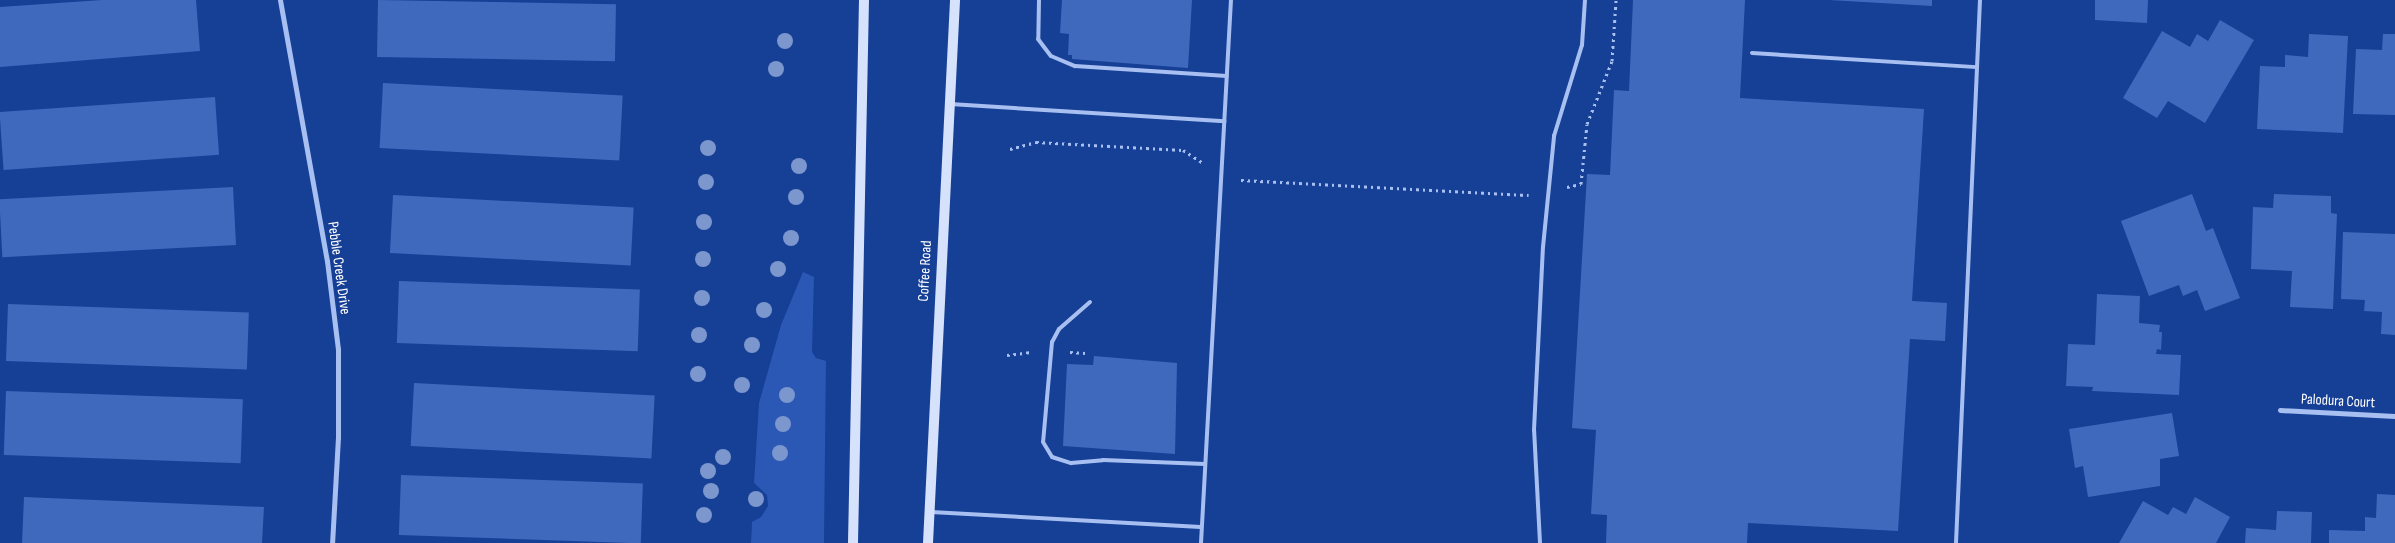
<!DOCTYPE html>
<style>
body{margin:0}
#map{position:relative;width:2395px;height:543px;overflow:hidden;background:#163f96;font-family:"Sofia Sans Condensed",sans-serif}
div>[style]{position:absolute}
.green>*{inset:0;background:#2a58b4}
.building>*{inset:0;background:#3f69bd;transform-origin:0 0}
.path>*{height:3px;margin-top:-1.5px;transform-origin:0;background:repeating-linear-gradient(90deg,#a8c0f1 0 2.5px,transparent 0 6.5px)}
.lane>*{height:4px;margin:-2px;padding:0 2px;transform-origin:2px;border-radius:2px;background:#a8c0f1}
.street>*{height:5px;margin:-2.5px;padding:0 2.5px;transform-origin:2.5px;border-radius:2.5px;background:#a8c0f1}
.secondary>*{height:10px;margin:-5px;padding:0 5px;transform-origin:5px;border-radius:5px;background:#d6e2fc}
.trees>*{width:16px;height:16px;margin:-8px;border-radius:50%;background:#7c96ce}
span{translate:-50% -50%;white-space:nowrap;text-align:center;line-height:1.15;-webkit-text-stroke:4px #163f96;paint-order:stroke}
.street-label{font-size:15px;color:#fff}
</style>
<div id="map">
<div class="green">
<i style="clip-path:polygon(803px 272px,814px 277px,812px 352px,816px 358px,826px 361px,824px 543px,751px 543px,752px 522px,761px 517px,768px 506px,767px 495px,754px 483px,759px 403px,781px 325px)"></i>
</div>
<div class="building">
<i style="clip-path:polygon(102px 0,196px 0,200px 51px,0 67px,0 7px)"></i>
<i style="left:378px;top:0;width:238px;height:57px;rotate:1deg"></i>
<i style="clip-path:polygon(1062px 0,1192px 0,1188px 68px,1072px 59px,1072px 55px,1068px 55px,1069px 34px,1060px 33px)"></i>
<i style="clip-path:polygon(1633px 0,1745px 0,1740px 98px,1924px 109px,1912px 301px,1947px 303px,1945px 341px,1910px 339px,1898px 531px,1748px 523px,1747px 543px,1606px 543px,1607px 515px,1591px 514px,1596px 430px,1572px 428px,1587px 174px,1610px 175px,1614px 90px,1629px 91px)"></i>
<i style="clip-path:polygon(1829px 0,1932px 0,1932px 6px)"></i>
<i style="clip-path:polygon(2095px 0,2148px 0,2147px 23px,2095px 20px)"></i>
<i style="clip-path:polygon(2220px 20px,2254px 40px,2205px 123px,2168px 101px,2157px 118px,2123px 98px,2162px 31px,2190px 47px,2197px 34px,2208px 41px)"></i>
<i style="clip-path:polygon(2309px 34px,2348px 36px,2343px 133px,2257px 129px,2260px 66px,2285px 67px,2285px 55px,2308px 57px)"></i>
<i style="clip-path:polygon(2383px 34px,2395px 34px,2395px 115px,2353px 114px,2356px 49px,2382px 50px)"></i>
<i style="left:383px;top:83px;width:240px;height:65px;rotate:3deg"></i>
<i style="left:215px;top:97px;width:58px;height:216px;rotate:86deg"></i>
<i style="left:233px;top:187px;width:58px;height:234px;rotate:87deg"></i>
<i style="clip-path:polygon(2192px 194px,2206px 231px,2213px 228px,2240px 298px,2205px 311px,2197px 290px,2183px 296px,2179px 285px,2149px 296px,2121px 221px)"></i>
<i style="clip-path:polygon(2274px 194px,2331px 196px,2331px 213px,2337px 214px,2333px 309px,2290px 307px,2292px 271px,2251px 269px,2253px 207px,2273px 208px)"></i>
<i style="left:393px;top:195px;width:241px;height:58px;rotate:3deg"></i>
<i style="clip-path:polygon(2343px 232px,2395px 234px,2395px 335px,2381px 334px,2382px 312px,2364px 311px,2365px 300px,2341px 299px)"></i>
<i style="left:399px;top:281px;width:241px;height:62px;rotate:2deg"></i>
<i style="clip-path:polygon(2097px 294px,2140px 296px,2139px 323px,2160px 325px,2159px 332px,2162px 332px,2161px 350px,2157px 349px,2156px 354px,2181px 355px,2179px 395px,2092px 391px,2093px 387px,2066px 386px,2068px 344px,2095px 345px)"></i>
<i style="left:8px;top:304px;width:241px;height:57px;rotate:2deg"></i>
<i style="clip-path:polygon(1094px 356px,1177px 363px,1175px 454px,1063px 446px,1067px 364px,1093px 365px)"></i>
<i style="left:414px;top:383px;width:241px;height:63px;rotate:3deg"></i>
<i style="left:6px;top:391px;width:237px;height:64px;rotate:2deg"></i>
<i style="clip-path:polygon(2172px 413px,2179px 456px,2160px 459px,2160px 486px,2088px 497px,2083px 466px,2075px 468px,2069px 429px)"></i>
<i style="left:401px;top:475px;width:242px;height:60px;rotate:2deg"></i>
<i style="clip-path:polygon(2377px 494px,2395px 495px,2395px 543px,2329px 543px,2329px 530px,2365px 531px,2365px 517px,2376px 518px)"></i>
<i style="clip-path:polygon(24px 497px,264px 507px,262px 543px,22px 543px)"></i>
<i style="clip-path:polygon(2195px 497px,2230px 517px,2216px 543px,2119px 543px,2143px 501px,2168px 515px,2173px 507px,2186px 514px)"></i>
<i style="clip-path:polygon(2277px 511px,2312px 512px,2311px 543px,2245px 543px,2246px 528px,2276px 530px)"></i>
</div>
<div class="path">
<i style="left:1010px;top:149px;width:27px;rotate:-15deg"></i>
<i style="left:1036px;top:142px;width:147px;rotate:3.1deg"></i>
<i style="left:1183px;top:150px;width:24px;rotate:33deg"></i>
<i style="left:1241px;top:180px;width:288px;rotate:3deg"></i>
<i style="left:1567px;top:187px;width:14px;rotate:-12deg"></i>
<i style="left:1581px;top:184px;width:60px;rotate:-84.3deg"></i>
<i style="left:1587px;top:124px;width:68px;rotate:-68.4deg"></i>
<i style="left:1612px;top:61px;width:61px;rotate:-86.2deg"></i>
<i style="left:1070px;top:352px;width:15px;rotate:4deg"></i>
<i style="left:1007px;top:355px;width:24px;rotate:-7deg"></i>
</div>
<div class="lane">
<i style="left:1039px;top:0;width:39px;rotate:91deg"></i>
<i style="left:1038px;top:39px;width:21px;rotate:53deg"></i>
<i style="left:1051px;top:56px;width:26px;rotate:23deg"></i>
<i style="left:1075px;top:66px;width:152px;rotate:3.8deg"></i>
<i style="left:1752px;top:53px;width:225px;rotate:3.6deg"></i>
<i style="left:950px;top:104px;width:275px;rotate:3.6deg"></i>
<i style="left:1090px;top:302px;width:41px;rotate:138.9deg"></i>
<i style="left:1059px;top:329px;width:15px;rotate:118deg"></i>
<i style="left:1052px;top:342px;width:100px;rotate:95.1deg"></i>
<i style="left:1043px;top:442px;width:17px;rotate:59deg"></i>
<i style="left:1052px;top:457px;width:20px;rotate:18deg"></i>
<i style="left:1071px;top:463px;width:32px;rotate:-5deg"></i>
<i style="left:1103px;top:460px;width:102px;rotate:2.2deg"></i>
<i style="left:931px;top:512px;width:270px;rotate:3.2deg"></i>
<i style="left:1201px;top:543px;width:544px;rotate:-86.84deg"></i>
<i style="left:1540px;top:543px;width:113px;rotate:-93deg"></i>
<i style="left:1534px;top:430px;width:183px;rotate:-87.2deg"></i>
<i style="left:1543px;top:247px;width:112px;rotate:-84.3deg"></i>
<i style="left:1554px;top:136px;width:95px;rotate:-72.9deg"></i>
<i style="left:1582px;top:45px;width:45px;rotate:-86.2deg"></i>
<i style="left:1956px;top:543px;width:544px;rotate:-87.47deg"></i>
</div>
<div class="street">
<i style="left:280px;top:0;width:265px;rotate:79.8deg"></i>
<i style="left:327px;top:261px;width:89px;rotate:82.9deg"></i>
<i style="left:338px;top:349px;width:88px;rotate:90deg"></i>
<i style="left:338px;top:437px;width:106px;rotate:93.2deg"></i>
<i style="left:2280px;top:410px;width:115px;rotate:3deg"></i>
</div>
<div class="secondary">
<i style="left:853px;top:543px;width:543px;rotate:-88.84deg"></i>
<i style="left:928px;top:543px;width:544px;rotate:-87.15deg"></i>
</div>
<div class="trees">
<i style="left:785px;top:41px"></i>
<i style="left:776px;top:69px"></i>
<i style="left:708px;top:148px"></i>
<i style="left:799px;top:166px"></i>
<i style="left:706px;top:182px"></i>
<i style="left:796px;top:197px"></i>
<i style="left:704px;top:222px"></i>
<i style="left:791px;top:238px"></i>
<i style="left:703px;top:259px"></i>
<i style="left:778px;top:269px"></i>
<i style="left:702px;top:298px"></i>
<i style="left:764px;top:310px"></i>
<i style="left:699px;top:335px"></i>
<i style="left:752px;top:345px"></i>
<i style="left:698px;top:374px"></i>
<i style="left:742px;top:385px"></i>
<i style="left:787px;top:395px"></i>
<i style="left:783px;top:424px"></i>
<i style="left:780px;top:453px"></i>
<i style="left:723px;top:457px"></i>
<i style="left:708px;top:471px"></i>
<i style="left:711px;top:491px"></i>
<i style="left:756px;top:499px"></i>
<i style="left:704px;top:515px"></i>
</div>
<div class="street-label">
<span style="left:339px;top:268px;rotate:82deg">Pebble Creek Drive</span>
<span style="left:925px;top:271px;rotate:-87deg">Coffee Road</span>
<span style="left:2338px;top:401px;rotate:3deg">Palodura Court</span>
</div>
</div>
